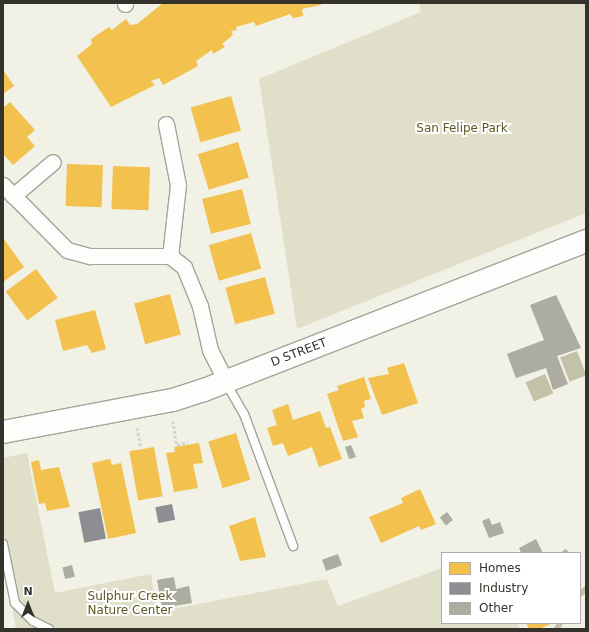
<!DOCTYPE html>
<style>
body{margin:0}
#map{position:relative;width:589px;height:632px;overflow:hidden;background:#f1f1e6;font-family:"DejaVu Sans",sans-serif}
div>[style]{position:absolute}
.green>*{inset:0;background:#e0dfc9}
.water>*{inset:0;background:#c3c1a8;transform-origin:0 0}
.homes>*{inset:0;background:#f2c14e;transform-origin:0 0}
.industry>*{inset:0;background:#8d8d92;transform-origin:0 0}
.stream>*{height:5.5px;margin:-2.75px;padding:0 2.75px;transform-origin:2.75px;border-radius:2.75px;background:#c3c1a8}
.building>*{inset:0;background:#acaca1;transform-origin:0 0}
.path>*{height:2.5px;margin-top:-1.25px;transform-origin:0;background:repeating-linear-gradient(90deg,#d4d4d1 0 3px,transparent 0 5px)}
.roads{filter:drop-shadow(1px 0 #a4a49c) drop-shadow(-1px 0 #a4a49c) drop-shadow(0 1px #a4a49c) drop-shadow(0 -1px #a4a49c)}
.lane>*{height:8px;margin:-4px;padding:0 4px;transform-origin:4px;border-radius:4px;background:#fdfdfb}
.street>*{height:15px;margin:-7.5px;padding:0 7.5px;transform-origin:7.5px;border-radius:7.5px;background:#fdfdfb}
.secondary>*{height:22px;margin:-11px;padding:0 11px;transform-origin:11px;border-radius:11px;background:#fdfdfb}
span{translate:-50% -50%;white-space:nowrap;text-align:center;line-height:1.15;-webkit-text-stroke:4px #fff;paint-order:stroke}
.park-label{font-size:12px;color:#5c5925}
.street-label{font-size:12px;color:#33322b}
.frame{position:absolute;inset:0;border:4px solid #33322b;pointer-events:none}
.legend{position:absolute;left:441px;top:552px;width:140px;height:72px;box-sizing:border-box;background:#fff;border:1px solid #adadaa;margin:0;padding:5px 7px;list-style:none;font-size:12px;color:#33322b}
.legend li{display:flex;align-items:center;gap:8px;height:20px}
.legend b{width:20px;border:1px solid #adadaa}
.north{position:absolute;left:8px;top:584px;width:40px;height:40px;-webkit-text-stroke:3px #fff;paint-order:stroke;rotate:0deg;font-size:11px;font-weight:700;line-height:16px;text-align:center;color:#33322b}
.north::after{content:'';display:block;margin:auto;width:14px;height:18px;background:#33322b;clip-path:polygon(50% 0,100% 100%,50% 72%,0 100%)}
</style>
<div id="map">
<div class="green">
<i style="clip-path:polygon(419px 3px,586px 3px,586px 213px,297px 329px,259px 79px,421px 12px)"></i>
<i style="clip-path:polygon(27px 453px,55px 593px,151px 574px,157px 612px,327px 579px,338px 606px,442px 568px,442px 623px,517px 623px,520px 629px,16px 629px,3px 556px,3px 458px)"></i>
</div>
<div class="water">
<i style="left:577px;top:351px;width:26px;height:18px;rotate:69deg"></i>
<i style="left:545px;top:374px;width:21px;height:21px;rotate:67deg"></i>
</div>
<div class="homes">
<i style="clip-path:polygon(163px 3px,320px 3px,321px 5px,302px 9px,303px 16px,293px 18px,290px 14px,256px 26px,254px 22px,236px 27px,237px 30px,231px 31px,233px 35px,222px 44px,225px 47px,213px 54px,212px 50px,196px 61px,198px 66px,163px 85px,159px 78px,151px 81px,155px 85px,111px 107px,77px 56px,92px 44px,91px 39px,109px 27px,112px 30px,126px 19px,130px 25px,137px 24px)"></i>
<i style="clip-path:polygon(3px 70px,14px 86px,3px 94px)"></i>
<i style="left:231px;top:96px;width:36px;height:42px;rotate:74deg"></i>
<i style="clip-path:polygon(10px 102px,35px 130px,27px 137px,35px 146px,13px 165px,3px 154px,3px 108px)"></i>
<i style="left:238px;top:142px;width:37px;height:42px;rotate:73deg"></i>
<i style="left:67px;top:164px;width:36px;height:42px;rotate:2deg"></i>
<i style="left:113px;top:166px;width:37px;height:43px;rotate:2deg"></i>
<i style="left:242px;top:189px;width:36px;height:41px;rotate:76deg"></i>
<i style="left:251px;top:233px;width:37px;height:44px;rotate:74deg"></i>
<i style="clip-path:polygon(3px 238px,24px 267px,3px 282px)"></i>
<i style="left:36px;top:269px;width:36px;height:38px;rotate:53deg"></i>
<i style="left:265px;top:277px;width:38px;height:41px;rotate:75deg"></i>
<i style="left:170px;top:294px;width:42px;height:37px;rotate:75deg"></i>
<i style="clip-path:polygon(95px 310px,106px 349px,92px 353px,87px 345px,63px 351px,55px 320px)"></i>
<i style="clip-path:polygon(404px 363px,418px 403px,382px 415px,368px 378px,389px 374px,387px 368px)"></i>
<i style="clip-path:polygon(364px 377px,371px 399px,364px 401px,365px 407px,361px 409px,364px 418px,352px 421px,358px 437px,343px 441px,327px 394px,339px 390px,337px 386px)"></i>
<i style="clip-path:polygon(288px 404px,293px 420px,320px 411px,326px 428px,330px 427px,342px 459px,319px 467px,312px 447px,288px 456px,283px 443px,273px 446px,267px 428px,277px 425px,272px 410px)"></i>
<i style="left:236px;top:433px;width:49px;height:29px;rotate:73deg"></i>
<i style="clip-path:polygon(199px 443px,203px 463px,193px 464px,198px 488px,174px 492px,166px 453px,175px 452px,174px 447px)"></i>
<i style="left:154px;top:447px;width:50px;height:25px;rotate:80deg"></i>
<i style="clip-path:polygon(110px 459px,112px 465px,121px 463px,136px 533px,108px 539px,92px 463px)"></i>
<i style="clip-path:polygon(39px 460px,41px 470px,59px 467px,70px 507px,47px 511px,45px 503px,39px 504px,31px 462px)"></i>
<i style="clip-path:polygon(420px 489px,436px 524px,421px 530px,419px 526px,381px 543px,369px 517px,403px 503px,401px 498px)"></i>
<i style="clip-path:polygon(255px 517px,266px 557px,240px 561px,229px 526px)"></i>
<i style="clip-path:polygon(526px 623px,553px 623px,539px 629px,529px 629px)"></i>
</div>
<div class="industry">
<i style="left:172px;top:504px;width:16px;height:17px;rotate:79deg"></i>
<i style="left:100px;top:508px;width:31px;height:22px;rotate:79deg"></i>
</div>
<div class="stream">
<i style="left:580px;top:594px;width:8px;rotate:-40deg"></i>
<i style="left:557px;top:629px;width:7px;rotate:-63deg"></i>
</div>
<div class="building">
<i style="clip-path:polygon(556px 295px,581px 348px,557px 356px,568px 384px,553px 390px,546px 368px,516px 378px,507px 354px,544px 340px,530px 305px)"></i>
<i style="clip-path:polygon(351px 445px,356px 457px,349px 459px,345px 447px)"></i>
<i style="left:447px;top:512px;width:10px;height:9px;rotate:53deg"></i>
<i style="clip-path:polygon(489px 518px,492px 525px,500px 522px,504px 533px,489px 538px,482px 521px)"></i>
<i style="clip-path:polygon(536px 539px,543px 553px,521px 553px,519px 548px)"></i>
<i style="clip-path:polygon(566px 549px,569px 553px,560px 553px)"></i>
<i style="left:338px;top:554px;width:12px;height:17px;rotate:70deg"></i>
<i style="left:72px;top:565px;width:12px;height:10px;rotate:76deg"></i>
<i style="clip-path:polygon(174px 577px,176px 589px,189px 586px,192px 603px,162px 608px,157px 580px)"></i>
</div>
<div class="path">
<i style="left:173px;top:421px;width:24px;rotate:81deg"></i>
<i style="left:177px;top:445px;width:11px;rotate:-15deg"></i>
<i style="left:137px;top:428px;width:19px;rotate:78deg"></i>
</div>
<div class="roads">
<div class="lane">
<i style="left:226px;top:383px;width:36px;rotate:60deg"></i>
<i style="left:244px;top:414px;width:141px;rotate:69.6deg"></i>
<i style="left:3px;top:544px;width:60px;rotate:78.5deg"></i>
<i style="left:15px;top:603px;width:25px;rotate:45deg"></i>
<i style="left:33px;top:621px;width:18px;rotate:27deg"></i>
</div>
<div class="street">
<i style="left:125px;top:3px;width:1px;rotate:90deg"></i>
<i style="left:166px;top:124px;width:62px;rotate:78.9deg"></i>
<i style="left:178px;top:185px;width:71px;rotate:96.4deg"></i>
<i style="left:3px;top:185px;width:91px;rotate:45.4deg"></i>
<i style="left:67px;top:250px;width:24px;rotate:15deg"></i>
<i style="left:90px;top:256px;width:80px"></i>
<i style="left:170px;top:256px;width:18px;rotate:38deg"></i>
<i style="left:184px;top:267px;width:42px;rotate:67.7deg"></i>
<i style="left:200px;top:306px;width:45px;rotate:77.2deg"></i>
<i style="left:210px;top:350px;width:36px;rotate:63deg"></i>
<i style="left:13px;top:196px;width:52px;rotate:-40.4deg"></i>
</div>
<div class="secondary">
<i style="left:3px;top:432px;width:173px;rotate:-10.7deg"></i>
<i style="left:173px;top:400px;width:33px;rotate:-18deg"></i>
<i style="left:204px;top:390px;width:410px;rotate:-21.3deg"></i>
</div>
</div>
<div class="park-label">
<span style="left:462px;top:129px">San Felipe Park</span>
<span style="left:130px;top:604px">Sulphur Creek<br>Nature Center</span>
</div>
<div class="street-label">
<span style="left:299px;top:353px;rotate:-21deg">D STREET</span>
</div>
<div class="frame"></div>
<ul class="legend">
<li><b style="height:11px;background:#f2c14e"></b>Homes</li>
<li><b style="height:11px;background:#8d8d92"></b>Industry</li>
<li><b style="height:11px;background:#acaca1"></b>Other</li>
</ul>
<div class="north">N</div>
</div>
